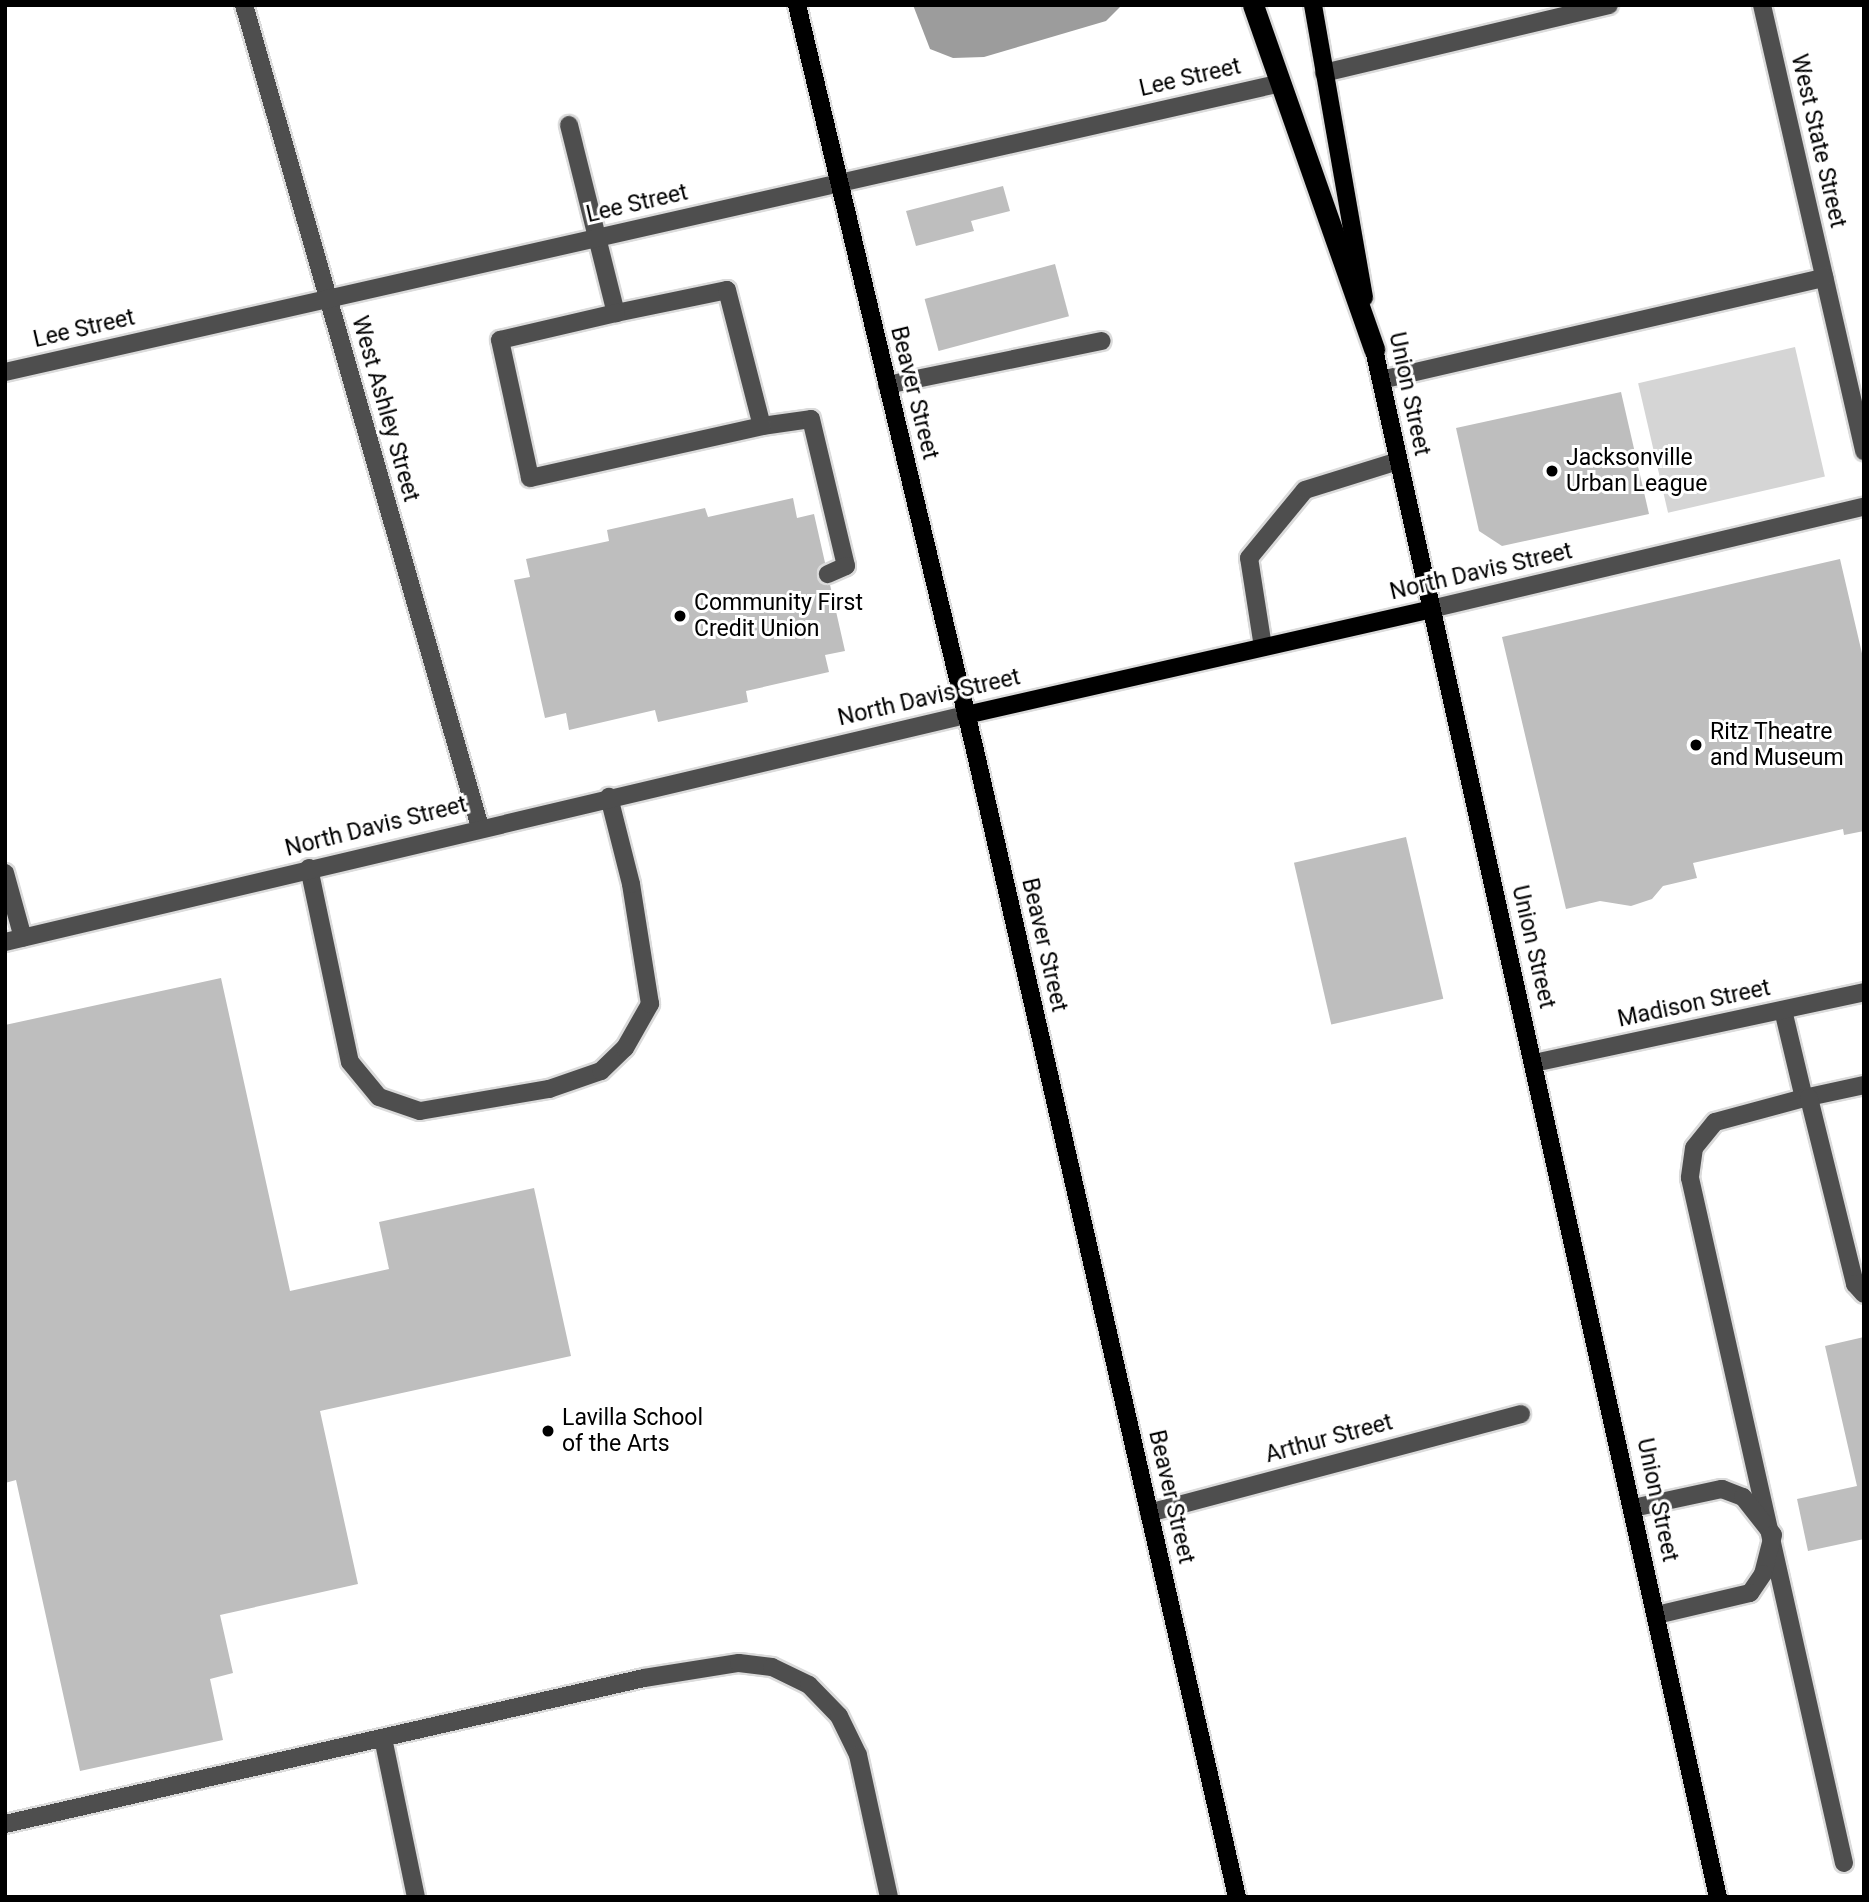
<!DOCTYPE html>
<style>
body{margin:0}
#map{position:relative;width:1869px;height:1902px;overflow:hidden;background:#fff;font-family:Roboto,sans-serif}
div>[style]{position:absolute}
.green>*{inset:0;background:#d5d5d5;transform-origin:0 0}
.water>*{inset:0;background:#9c9c9c}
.building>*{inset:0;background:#bebebe;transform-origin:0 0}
.roads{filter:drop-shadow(2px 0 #dbdbdb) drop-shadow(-2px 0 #dbdbdb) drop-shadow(0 2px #dbdbdb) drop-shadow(0 -2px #dbdbdb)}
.minor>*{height:18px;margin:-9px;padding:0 9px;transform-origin:9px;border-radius:9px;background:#4e4e4e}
.major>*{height:18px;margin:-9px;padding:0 9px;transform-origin:9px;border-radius:9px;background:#000}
.highway>*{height:21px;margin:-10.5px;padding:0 10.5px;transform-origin:10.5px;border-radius:10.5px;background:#000}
.dots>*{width:19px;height:19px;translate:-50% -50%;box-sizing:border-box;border:4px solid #fff;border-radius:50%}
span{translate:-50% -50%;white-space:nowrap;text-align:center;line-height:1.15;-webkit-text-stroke:6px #fff;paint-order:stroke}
.street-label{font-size:23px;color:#000}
.poi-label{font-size:23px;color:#000}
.left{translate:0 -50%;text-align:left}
.frame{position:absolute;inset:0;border:7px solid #000;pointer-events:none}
</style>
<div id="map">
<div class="green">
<i style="left:1795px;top:347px;width:133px;height:161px;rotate:77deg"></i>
</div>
<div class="water">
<i style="clip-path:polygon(913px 5px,1122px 5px,1106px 21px,984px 57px,953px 58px,930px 49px)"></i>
</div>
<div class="building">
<i style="clip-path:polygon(1003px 186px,1010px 211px,971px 221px,974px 231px,916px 246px,906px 211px)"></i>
<i style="left:1055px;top:264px;width:54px;height:135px;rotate:75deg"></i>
<i style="clip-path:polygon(1621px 392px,1649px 514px,1502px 546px,1479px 531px,1456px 428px)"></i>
<i style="clip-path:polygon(793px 498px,797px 518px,814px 514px,845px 651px,825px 655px,829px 672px,746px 691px,748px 702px,658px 722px,655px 710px,569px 730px,566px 713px,545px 718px,514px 580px,530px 577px,526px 559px,609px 541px,607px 530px,705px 508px,708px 517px)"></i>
<i style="clip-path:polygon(1840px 559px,1864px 662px,1864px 831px,1844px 835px,1843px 829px,1693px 863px,1697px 878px,1663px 886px,1652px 899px,1631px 906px,1600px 901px,1566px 909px,1502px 637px)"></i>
<i style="left:1406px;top:837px;width:166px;height:115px;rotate:77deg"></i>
<i style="clip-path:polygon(221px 978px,290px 1291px,389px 1269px,379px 1222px,534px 1188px,571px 1356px,320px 1411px,358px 1584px,220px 1615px,233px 1673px,210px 1679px,223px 1740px,80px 1771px,16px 1480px,5px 1483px,5px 1025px)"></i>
<i style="clip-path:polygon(1864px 1337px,1864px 1539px,1808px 1551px,1797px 1499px,1857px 1486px,1825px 1346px)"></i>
</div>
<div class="roads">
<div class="minor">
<i style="left:244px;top:5px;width:855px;rotate:73.98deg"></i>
<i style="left:1762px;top:5px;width:458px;rotate:77.1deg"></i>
<i style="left:1324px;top:73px;width:293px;rotate:-13.4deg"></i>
<i style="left:569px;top:125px;width:194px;rotate:76deg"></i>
<i style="left:616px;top:313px;width:113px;rotate:-11.7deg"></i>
<i style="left:727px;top:290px;width:140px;rotate:75.6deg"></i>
<i style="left:762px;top:426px;width:49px;rotate:-8.1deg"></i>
<i style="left:811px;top:419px;width:151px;rotate:76.6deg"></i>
<i style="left:846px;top:566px;width:20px;rotate:156deg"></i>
<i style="left:616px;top:313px;width:119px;rotate:166.9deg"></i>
<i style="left:500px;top:340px;width:141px;rotate:77.7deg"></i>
<i style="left:530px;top:478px;width:238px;rotate:-12.6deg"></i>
<i style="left:5px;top:372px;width:1308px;rotate:-12.76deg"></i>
<i style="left:1381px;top:380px;width:455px;rotate:-13deg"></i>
<i style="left:887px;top:385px;width:219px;rotate:-11.6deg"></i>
<i style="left:1431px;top:609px;width:445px;rotate:-13.3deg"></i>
<i style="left:1263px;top:647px;width:90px;rotate:-98.9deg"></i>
<i style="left:1249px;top:558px;width:88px;rotate:-50.5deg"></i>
<i style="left:1305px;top:490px;width:97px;rotate:-17.3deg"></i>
<i style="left:309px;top:868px;width:198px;rotate:78.1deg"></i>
<i style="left:350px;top:1062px;width:45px;rotate:50.4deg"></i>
<i style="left:379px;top:1097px;width:43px;rotate:18.9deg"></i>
<i style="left:420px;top:1111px;width:131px;rotate:-9.7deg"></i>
<i style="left:549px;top:1089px;width:55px;rotate:-19.1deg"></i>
<i style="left:601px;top:1071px;width:33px;rotate:-44deg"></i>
<i style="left:625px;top:1048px;width:51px;rotate:-60.4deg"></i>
<i style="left:650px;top:1004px;width:121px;rotate:-99deg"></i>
<i style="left:631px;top:884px;width:90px;rotate:-104.2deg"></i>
<i style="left:5px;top:873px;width:67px;rotate:74.5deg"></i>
<i style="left:5px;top:942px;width:987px;rotate:-13.29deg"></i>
<i style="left:1783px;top:1010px;width:90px;rotate:76.6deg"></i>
<i style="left:1804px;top:1098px;width:92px;rotate:164.9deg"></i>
<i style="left:1715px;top:1122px;width:33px;rotate:129deg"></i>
<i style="left:1694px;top:1148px;width:30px;rotate:98deg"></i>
<i style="left:1690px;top:1178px;width:702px;rotate:77.33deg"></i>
<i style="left:1534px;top:1063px;width:338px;rotate:-12.1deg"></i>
<i style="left:1804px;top:1098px;width:61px;rotate:-12.2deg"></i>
<i style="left:1809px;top:1098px;width:192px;rotate:76.1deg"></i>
<i style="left:1855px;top:1284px;width:13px;rotate:48deg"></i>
<i style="left:1633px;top:1508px;width:91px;rotate:-12.1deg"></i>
<i style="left:1722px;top:1489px;width:22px;rotate:21deg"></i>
<i style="left:1743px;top:1497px;width:48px;rotate:51.7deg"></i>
<i style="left:1773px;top:1535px;width:40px;rotate:104.4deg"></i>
<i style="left:1763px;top:1574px;width:23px;rotate:124deg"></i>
<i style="left:1750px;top:1593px;width:97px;rotate:166.8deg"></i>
<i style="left:1149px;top:1513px;width:385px;rotate:-14.9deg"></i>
<i style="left:383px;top:1738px;width:162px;rotate:78.3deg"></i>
<i style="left:5px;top:1824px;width:655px;rotate:-12.87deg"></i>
<i style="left:644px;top:1678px;width:96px;rotate:-9deg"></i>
<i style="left:739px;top:1663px;width:33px;rotate:7deg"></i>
<i style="left:772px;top:1667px;width:41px;rotate:25.9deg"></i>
<i style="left:809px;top:1685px;width:43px;rotate:45.9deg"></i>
<i style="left:839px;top:1716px;width:43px;rotate:64deg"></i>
<i style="left:858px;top:1755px;width:145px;rotate:77.7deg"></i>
</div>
<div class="major">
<i style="left:797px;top:5px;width:762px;rotate:76.57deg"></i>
<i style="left:974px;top:746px;width:1181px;rotate:77.13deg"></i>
<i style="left:1313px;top:5px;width:297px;rotate:80.1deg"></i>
<i style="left:1371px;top:336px;width:1599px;rotate:77.47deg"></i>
<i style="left:966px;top:715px;width:477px;rotate:-12.8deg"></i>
</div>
<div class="highway">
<i style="left:1253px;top:5px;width:365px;rotate:70.6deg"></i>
</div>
</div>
<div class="dots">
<i style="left:1552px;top:471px;background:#000"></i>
<i style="left:680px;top:616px;background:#000"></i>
<i style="left:1696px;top:745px;background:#000"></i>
<i style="left:548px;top:1431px;background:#000"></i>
</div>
<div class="street-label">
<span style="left:1190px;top:78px;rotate:-13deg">Lee Street</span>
<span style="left:1818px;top:141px;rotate:77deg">West State Street</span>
<span style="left:637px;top:204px;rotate:-13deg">Lee Street</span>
<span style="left:84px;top:329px;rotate:-13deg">Lee Street</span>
<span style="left:914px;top:393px;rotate:76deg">Beaver Street</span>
<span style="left:1409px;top:394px;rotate:78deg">Union Street</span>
<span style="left:385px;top:409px;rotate:74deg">West Ashley Street</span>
<span style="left:1481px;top:572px;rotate:-13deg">North Davis Street</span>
<span style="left:929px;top:698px;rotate:-13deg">North Davis Street</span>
<span style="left:376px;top:827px;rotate:-14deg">North Davis Street</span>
<span style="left:1044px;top:945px;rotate:77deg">Beaver Street</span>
<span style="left:1533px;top:947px;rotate:77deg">Union Street</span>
<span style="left:1694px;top:1004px;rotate:-12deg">Madison Street</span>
<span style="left:1329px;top:1439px;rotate:-15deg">Arthur Street</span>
<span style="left:1171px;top:1497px;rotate:77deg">Beaver Street</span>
<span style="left:1657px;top:1500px;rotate:78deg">Union Street</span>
</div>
<div class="poi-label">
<span class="left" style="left:1566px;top:471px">Jacksonville<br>Urban League</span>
<span class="left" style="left:694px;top:616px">Community First<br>Credit Union</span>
<span class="left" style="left:1710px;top:745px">Ritz Theatre<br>and Museum</span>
<span class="left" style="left:562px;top:1431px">Lavilla School<br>of the Arts</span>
</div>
<div class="frame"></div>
</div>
